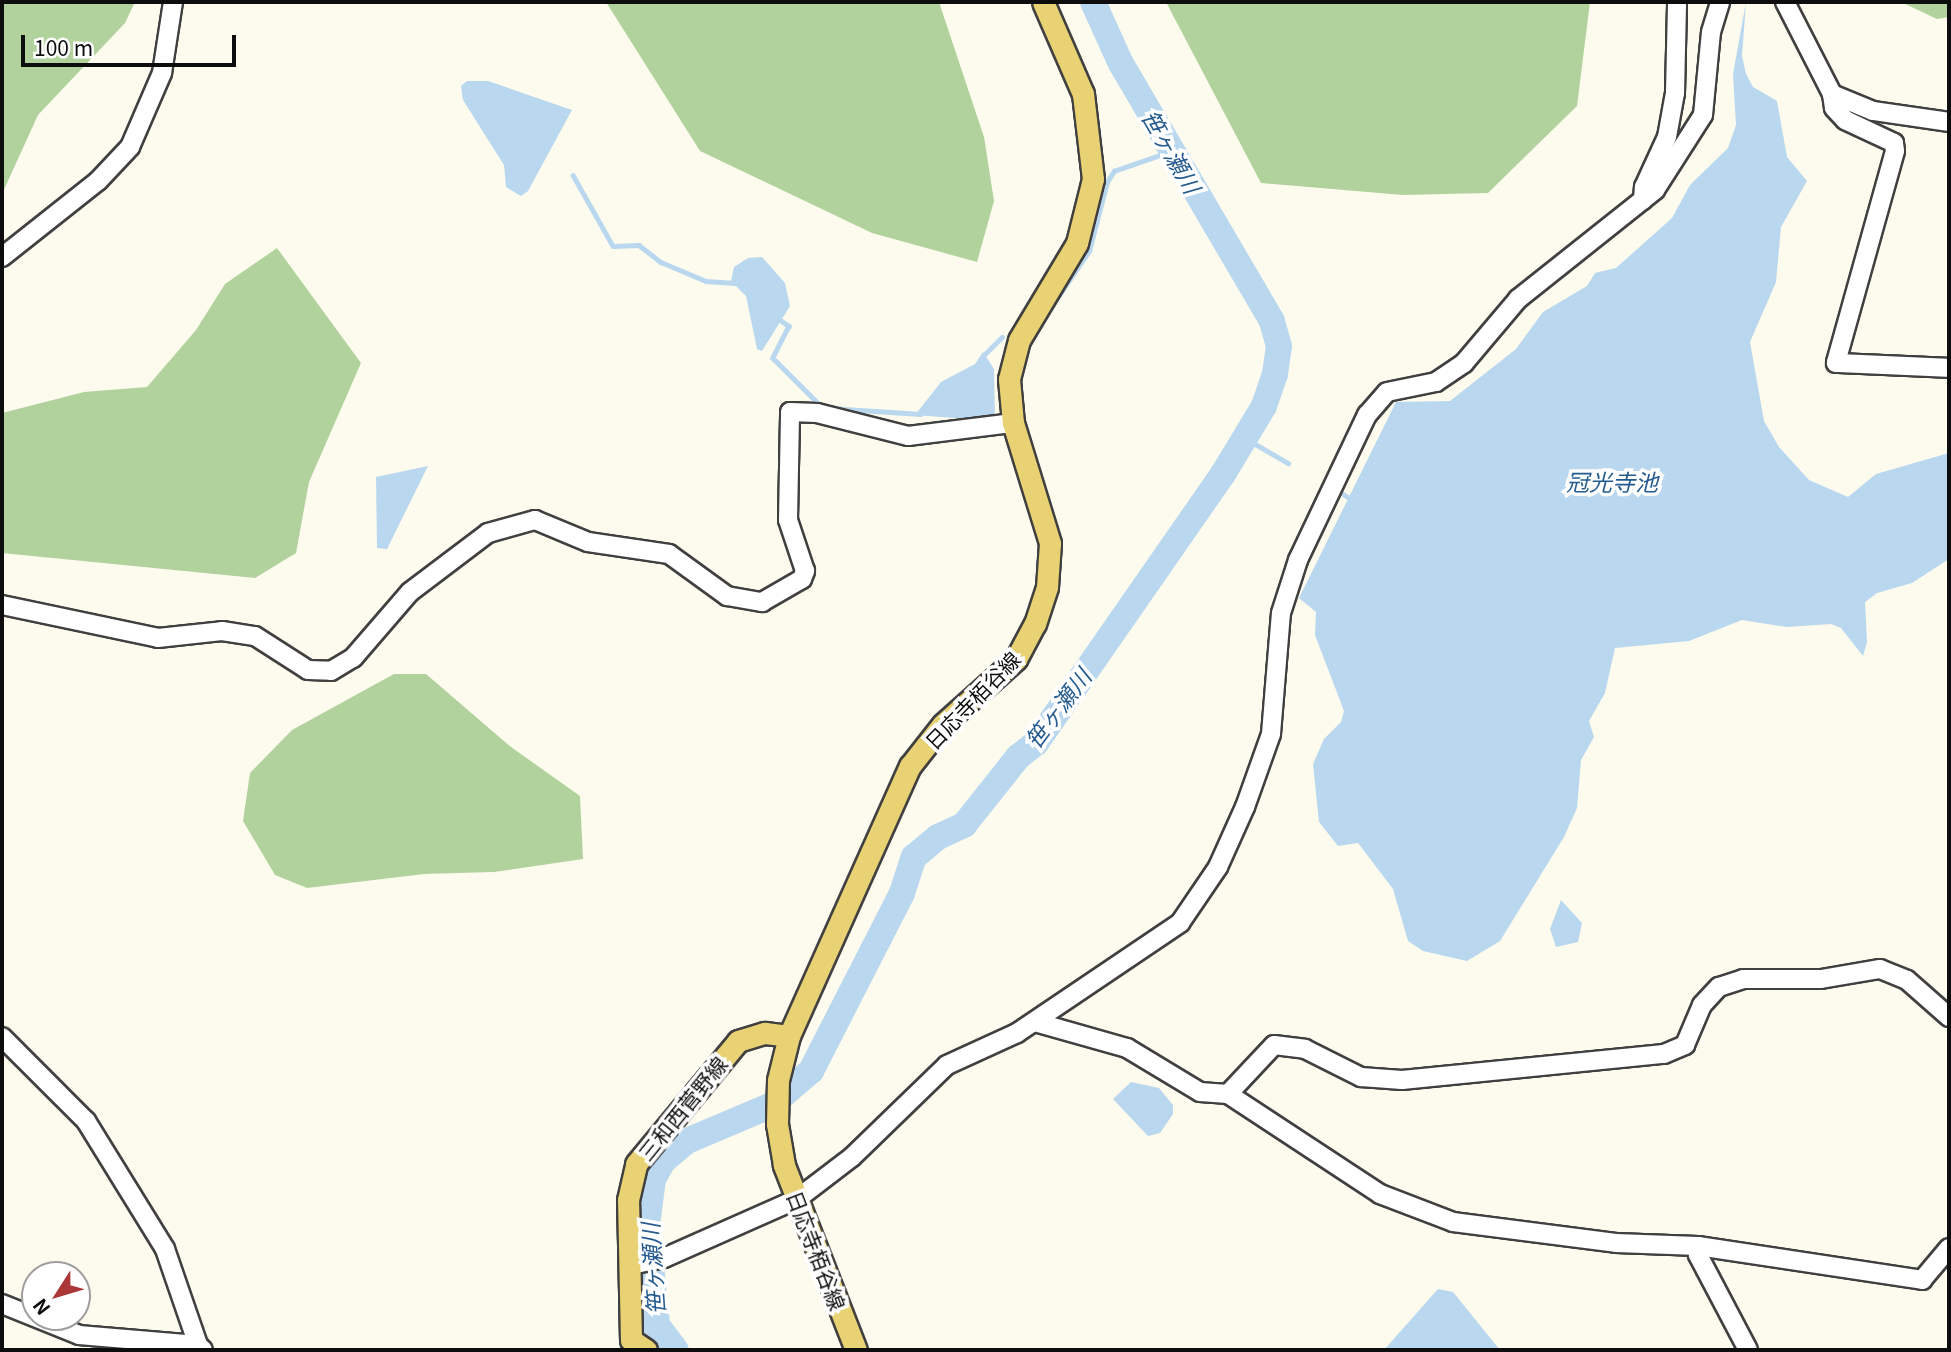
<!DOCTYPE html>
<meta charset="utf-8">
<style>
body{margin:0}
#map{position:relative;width:1951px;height:1352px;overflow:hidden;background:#fdfbee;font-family:Georgia,"Noto Sans JP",serif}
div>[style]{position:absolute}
.forest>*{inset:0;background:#b2d29d}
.water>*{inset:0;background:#b9d7ee}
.stream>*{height:4.5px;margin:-2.25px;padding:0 2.25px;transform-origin:2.25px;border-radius:2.25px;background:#b9d7ee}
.river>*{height:26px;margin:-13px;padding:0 13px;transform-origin:13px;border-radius:13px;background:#b9d7ee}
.roads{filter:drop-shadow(2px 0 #404040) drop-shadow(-2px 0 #404040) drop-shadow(0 2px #404040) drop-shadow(0 -2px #404040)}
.minor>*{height:18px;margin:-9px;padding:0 9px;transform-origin:9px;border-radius:9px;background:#fff}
.major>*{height:21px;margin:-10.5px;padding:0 10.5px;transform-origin:10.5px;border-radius:10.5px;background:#e8d274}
span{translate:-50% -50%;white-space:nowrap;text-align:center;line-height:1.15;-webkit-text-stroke:7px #fff;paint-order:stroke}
.street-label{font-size:21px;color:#0d0d0d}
.water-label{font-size:23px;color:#255b8f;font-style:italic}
.frame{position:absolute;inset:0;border:4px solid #0d0d0d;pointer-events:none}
.north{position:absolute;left:21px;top:1261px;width:70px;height:70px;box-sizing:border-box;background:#fff;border:2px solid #9e9e9e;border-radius:50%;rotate:233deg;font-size:19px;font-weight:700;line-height:28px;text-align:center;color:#0d0d0d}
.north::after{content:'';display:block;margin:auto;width:24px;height:32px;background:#ab3736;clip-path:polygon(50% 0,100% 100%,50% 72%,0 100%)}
.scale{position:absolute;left:21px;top:35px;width:215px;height:32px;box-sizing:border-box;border:4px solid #0d0d0d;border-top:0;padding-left:9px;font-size:21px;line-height:24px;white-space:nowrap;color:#0d0d0d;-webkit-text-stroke:5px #fff;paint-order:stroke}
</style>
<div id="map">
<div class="forest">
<i style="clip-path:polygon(2px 2px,135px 2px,125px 23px,38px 115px,2px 194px)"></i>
<i style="clip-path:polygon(606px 2px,939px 2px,984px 137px,994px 201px,977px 262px,872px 233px,700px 151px)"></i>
<i style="clip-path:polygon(1166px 2px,1590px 2px,1577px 106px,1488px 193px,1403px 195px,1261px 183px)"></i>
<i style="clip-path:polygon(1901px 2px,1949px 2px,1949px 17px,1937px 19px)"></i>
<i style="clip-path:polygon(277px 248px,361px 363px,309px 482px,296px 553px,255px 578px,2px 553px,2px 413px,84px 392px,147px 387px,196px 330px,225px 284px)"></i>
<i style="clip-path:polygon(394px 674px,426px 674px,511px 747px,580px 796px,583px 859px,494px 872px,424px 874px,307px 888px,275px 875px,243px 821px,250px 773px,292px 730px)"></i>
</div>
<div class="water">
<i style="clip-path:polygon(1746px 2px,1742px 56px,1746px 74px,1753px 87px,1777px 101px,1787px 157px,1807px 181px,1781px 227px,1776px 282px,1750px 342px,1764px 421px,1779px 447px,1809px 480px,1848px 497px,1876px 474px,1949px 453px,1949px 559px,1912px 583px,1877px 593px,1865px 602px,1867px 642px,1863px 656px,1841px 628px,1831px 624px,1787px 627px,1742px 620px,1689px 641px,1615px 648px,1605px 693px,1589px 721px,1594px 737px,1581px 760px,1577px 808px,1564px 837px,1500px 941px,1467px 961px,1423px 951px,1408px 941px,1393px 889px,1358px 843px,1338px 846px,1319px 822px,1313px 764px,1324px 739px,1341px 722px,1344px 711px,1315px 635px,1316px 612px,1299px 598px,1396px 402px,1450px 401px,1516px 349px,1543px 312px,1587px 286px,1595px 273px,1616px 268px,1672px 218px,1690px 185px,1728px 148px,1736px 125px,1733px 74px)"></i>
<i style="clip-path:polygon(467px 81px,488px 81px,572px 110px,528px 191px,521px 196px,506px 187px,504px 165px,463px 100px,461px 86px)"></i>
<i style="clip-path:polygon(762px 257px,785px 283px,790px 306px,762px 351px,757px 349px,746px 296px,731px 281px,734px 267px,748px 258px)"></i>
<i style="clip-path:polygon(983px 352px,994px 369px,995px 421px,915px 415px,941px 382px,975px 364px)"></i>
<i style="clip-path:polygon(428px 466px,387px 549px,377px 548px,376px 477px)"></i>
<i style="clip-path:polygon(1561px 900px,1582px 923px,1578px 942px,1556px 947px,1550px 929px)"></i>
<i style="clip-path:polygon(1131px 1082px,1159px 1088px,1173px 1105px,1173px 1114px,1160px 1133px,1148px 1136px,1113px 1099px)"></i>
<i style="clip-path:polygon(1438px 1289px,1453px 1292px,1500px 1350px,1384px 1350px)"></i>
</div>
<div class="stream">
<i style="left:573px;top:175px;width:81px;rotate:60.6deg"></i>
<i style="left:613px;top:246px;width:26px;rotate:-2deg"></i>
<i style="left:639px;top:245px;width:28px;rotate:38deg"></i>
<i style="left:661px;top:262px;width:49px;rotate:22.9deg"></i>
<i style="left:706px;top:281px;width:32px;rotate:4deg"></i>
<i style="left:776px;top:317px;width:16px;rotate:35deg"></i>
<i style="left:789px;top:326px;width:36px;rotate:117deg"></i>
<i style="left:773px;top:358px;width:68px;rotate:45deg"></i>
<i style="left:1034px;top:332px;width:98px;rotate:-55.8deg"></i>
<i style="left:1089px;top:251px;width:71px;rotate:-75.4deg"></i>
<i style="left:1107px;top:182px;width:13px;rotate:-58deg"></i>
<i style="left:1114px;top:171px;width:61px;rotate:-19deg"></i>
<i style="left:982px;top:357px;width:28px;rotate:-45deg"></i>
<i style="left:829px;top:408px;width:92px;rotate:3.7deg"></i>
<i style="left:1245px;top:438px;width:50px;rotate:30.2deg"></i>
<i style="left:1343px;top:494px;width:9px;rotate:32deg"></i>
</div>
<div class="river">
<i style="left:657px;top:1325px;width:31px;rotate:53deg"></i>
<i style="left:642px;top:1350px;width:29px;rotate:-59deg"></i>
<i style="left:657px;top:1325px;width:100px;rotate:-95.7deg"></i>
<i style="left:647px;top:1225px;width:46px;rotate:-82.6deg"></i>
<i style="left:653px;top:1179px;width:21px;rotate:-61deg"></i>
<i style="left:663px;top:1161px;width:31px;rotate:-40deg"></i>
<i style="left:687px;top:1141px;width:90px;rotate:-22.9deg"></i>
<i style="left:770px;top:1106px;width:54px;rotate:-40.5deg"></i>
<i style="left:811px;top:1071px;width:200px;rotate:-62.9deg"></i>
<i style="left:902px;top:893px;width:38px;rotate:-72deg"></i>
<i style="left:914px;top:857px;width:31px;rotate:-40deg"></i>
<i style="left:938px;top:837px;width:29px;rotate:-25deg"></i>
<i style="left:964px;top:825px;width:87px;rotate:-51.5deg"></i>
<i style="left:1018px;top:757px;width:23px;rotate:-38deg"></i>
<i style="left:1036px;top:743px;width:328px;rotate:-55.2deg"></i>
<i style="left:1223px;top:474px;width:79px;rotate:-58.9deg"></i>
<i style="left:1264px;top:406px;width:34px;rotate:-71deg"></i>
<i style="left:1275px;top:374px;width:28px;rotate:-82deg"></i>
<i style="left:1279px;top:346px;width:26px;rotate:-106deg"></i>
<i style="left:1272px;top:321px;width:298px;rotate:-120.4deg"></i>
<i style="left:1121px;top:64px;width:68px;rotate:-114.3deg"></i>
</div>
<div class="roads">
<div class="minor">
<i style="left:1785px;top:2px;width:103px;rotate:62.9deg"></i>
<i style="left:1832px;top:94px;width:14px;rotate:82deg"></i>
<i style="left:1834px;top:108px;width:16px;rotate:47deg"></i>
<i style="left:1845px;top:120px;width:54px;rotate:25.1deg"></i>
<i style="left:1894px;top:143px;width:8px;rotate:83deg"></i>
<i style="left:1895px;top:151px;width:220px;rotate:105.6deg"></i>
<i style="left:1836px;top:363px;width:113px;rotate:2.5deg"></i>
<i style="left:1832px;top:94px;width:44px;rotate:22.5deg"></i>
<i style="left:1873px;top:111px;width:77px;rotate:8.2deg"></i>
<i style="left:1643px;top:200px;width:13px;rotate:-86deg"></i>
<i style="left:1644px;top:187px;width:55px;rotate:-65.3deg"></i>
<i style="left:1667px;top:137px;width:45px;rotate:-79.7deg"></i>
<i style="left:1675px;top:93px;width:91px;rotate:-88.7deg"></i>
<i style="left:2px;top:257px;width:122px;rotate:-38.4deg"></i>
<i style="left:98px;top:181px;width:47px;rotate:-46.7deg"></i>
<i style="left:130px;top:147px;width:81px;rotate:-66.6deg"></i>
<i style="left:162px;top:73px;width:72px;rotate:-81.2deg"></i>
<i style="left:2px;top:605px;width:159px;rotate:11.9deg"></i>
<i style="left:158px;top:638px;width:64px;rotate:-6.2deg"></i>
<i style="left:222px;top:631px;width:33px;rotate:9deg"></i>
<i style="left:255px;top:636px;width:63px;rotate:32.7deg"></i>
<i style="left:308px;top:670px;width:23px;rotate:2deg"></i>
<i style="left:331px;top:671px;width:26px;rotate:-31deg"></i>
<i style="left:353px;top:658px;width:87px;rotate:-49.2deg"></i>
<i style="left:410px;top:592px;width:98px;rotate:-37.1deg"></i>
<i style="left:488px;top:533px;width:49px;rotate:-15.5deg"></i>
<i style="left:535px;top:520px;width:57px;rotate:22.5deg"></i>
<i style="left:588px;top:542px;width:82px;rotate:8.4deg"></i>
<i style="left:669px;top:554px;width:72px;rotate:35.9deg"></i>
<i style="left:727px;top:596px;width:36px;rotate:10deg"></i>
<i style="left:762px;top:602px;width:46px;rotate:-29.9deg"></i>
<i style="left:802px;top:579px;width:9px;rotate:-69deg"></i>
<i style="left:805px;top:571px;width:54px;rotate:-108.4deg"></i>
<i style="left:788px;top:520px;width:108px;rotate:-88.9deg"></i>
<i style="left:790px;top:412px;width:27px;rotate:2deg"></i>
<i style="left:817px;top:413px;width:94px;rotate:14.2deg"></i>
<i style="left:908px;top:436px;width:106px;rotate:-7.1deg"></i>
<i style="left:1035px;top:1022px;width:96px;rotate:15.8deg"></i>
<i style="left:1127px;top:1048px;width:85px;rotate:31.1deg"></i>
<i style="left:1200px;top:1092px;width:28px;rotate:4deg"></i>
<i style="left:1228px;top:1094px;width:182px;rotate:33.3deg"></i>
<i style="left:1380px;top:1194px;width:78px;rotate:21deg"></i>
<i style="left:1453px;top:1222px;width:164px;rotate:7.3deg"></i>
<i style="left:1616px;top:1243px;width:82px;rotate:2.1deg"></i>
<i style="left:1698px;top:1246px;width:227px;rotate:8.6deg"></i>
<i style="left:1922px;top:1280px;width:42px;rotate:-49.8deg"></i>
<i style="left:2px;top:1037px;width:119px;rotate:45deg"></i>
<i style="left:86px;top:1121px;width:150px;rotate:58.3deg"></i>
<i style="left:165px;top:1249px;width:102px;rotate:71deg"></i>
<i style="left:1228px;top:1094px;width:67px;rotate:-46.8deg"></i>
<i style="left:1274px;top:1045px;width:31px;rotate:7deg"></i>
<i style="left:1305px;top:1049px;width:63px;rotate:26.6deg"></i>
<i style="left:1361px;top:1077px;width:41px;rotate:4.2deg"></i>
<i style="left:1402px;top:1080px;width:263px;rotate:-5.7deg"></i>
<i style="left:1664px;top:1054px;width:23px;rotate:-23deg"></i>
<i style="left:1685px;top:1045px;width:43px;rotate:-67deg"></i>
<i style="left:1702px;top:1005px;width:25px;rotate:-47deg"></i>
<i style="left:1719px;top:987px;width:25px;rotate:-18deg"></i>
<i style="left:1743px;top:979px;width:78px"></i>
<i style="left:1821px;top:979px;width:60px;rotate:-9.6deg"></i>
<i style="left:1880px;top:969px;width:29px;rotate:22deg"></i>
<i style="left:1907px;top:980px;width:56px;rotate:41.4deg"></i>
<i style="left:1698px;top:1246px;width:9px;rotate:90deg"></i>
<i style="left:1698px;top:1255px;width:107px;rotate:62.2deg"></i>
<i style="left:631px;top:1265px;width:34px;rotate:-12deg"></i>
<i style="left:664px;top:1258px;width:145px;rotate:-23.9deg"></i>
<i style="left:797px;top:1199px;width:69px;rotate:-37.4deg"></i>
<i style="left:852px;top:1157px;width:132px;rotate:-44.1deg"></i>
<i style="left:947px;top:1065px;width:77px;rotate:-24.6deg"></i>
<i style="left:1017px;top:1033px;width:197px;rotate:-34deg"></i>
<i style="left:1180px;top:923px;width:68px;rotate:-55.8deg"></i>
<i style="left:1218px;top:867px;width:66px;rotate:-65.8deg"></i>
<i style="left:1245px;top:807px;width:77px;rotate:-70.4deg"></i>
<i style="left:1271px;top:734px;width:121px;rotate:-85.3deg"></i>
<i style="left:1281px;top:613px;width:56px;rotate:-72.2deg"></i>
<i style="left:1298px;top:560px;width:161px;rotate:-64.6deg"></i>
<i style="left:1367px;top:415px;width:30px;rotate:-49deg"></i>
<i style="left:1387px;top:392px;width:50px;rotate:-11.5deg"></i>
<i style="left:1436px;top:382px;width:34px;rotate:-34deg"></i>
<i style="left:1464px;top:363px;width:84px;rotate:-49.8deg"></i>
<i style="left:1518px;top:299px;width:175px;rotate:-38.5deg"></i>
<i style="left:1655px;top:190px;width:89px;rotate:-57.4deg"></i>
<i style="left:1703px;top:115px;width:83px;rotate:-84.5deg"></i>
<i style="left:1711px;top:32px;width:31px;rotate:-73deg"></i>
<i style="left:2px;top:1304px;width:83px;rotate:21.9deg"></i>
<i style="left:79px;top:1335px;width:119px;rotate:4.8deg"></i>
<i style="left:198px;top:1345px;width:7px;rotate:45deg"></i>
</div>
<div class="major">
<i style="left:646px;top:1350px;width:18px;rotate:-146deg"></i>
<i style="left:631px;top:1340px;width:140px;rotate:-91.2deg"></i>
<i style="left:628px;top:1200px;width:37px;rotate:-77deg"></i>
<i style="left:636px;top:1164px;width:160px;rotate:-50.3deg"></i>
<i style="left:738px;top:1041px;width:28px;rotate:-17deg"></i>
<i style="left:765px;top:1033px;width:24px;rotate:7deg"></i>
<i style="left:856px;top:1350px;width:199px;rotate:-111.3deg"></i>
<i style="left:784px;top:1165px;width:42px;rotate:-99.7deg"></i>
<i style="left:777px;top:1124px;width:44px;rotate:-88.7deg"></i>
<i style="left:778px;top:1080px;width:45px;rotate:-76deg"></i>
<i style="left:789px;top:1036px;width:296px;rotate:-65.9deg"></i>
<i style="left:910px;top:766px;width:53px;rotate:-51.8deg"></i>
<i style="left:943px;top:724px;width:98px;rotate:-41.7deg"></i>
<i style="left:1016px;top:659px;width:40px;rotate:-62deg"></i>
<i style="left:1035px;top:624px;width:39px;rotate:-72deg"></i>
<i style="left:1047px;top:587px;width:44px;rotate:-86.1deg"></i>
<i style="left:1050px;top:543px;width:126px;rotate:-107.1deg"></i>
<i style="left:1013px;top:423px;width:44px;rotate:-95.2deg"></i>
<i style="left:1009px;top:379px;width:40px;rotate:-75.6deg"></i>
<i style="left:1019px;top:340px;width:113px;rotate:-59.1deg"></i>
<i style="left:1077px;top:243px;width:66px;rotate:-76deg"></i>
<i style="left:1093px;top:179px;width:86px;rotate:-96.7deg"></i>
<i style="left:1083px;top:94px;width:100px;rotate:-113.5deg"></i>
</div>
</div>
<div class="street-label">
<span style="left:972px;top:700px;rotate:-46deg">日応寺栢谷線</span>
<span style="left:682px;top:1108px;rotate:-51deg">三和西菅野線</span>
<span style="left:817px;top:1250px;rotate:69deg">日応寺栢谷線</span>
</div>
<div class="water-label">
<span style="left:1172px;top:151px;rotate:60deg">笹ヶ瀬川</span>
<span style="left:1612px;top:481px">冠光寺池</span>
<span style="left:1057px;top:708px;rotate:-53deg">笹ヶ瀬川</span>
<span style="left:652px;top:1269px;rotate:-94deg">笹ヶ瀬川</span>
</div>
<div class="frame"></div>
<div class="north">N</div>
<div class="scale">100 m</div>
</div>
